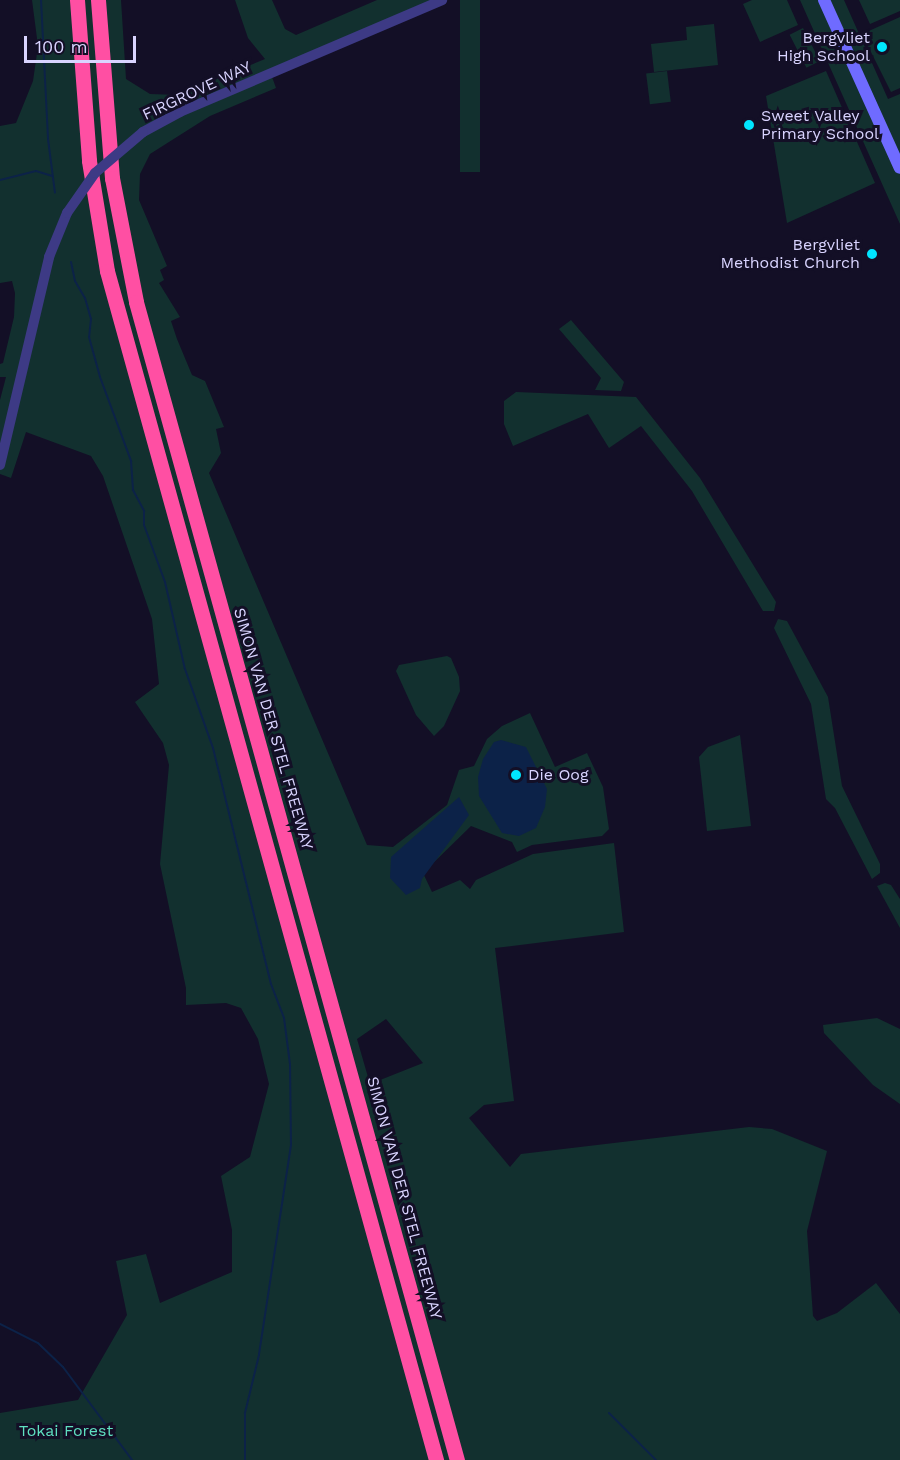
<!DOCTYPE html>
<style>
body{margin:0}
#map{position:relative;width:900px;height:1460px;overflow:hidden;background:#130f26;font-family:"Work Sans",sans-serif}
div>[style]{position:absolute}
.green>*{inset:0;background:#12302f;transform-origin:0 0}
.water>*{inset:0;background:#0c2248}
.stream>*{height:2px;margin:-1px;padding:0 1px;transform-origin:1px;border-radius:1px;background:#0c2248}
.tertiary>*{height:10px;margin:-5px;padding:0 5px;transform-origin:5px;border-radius:5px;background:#3d3a85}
.secondary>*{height:12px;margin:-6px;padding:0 6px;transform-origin:6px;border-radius:6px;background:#6f6bff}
.motorway>*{height:15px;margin:-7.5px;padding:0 7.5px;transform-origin:7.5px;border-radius:7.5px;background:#ff4fa3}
.tertiary-bridge>*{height:10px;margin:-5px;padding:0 5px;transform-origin:5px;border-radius:5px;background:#3d3a85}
.dots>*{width:16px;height:16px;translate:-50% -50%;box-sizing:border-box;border:3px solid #130f26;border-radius:50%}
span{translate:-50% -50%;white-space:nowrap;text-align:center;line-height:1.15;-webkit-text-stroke:6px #130f26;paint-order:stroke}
.poi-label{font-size:16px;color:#d9d4ff}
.right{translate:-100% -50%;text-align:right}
.left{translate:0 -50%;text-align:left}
.street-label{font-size:16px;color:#d9d4ff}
.park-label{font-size:16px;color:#5fe0c0}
.scale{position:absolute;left:24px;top:36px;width:112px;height:27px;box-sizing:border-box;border:3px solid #d9d4ff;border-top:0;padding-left:8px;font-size:18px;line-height:21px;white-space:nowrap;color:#d9d4ff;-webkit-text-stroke:4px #130f26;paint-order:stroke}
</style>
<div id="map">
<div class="green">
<i style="clip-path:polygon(evenodd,32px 0,121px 0,126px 79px,150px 94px,178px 95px,265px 59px,248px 38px,235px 0,272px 0,285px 29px,296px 35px,377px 0,442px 0,271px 74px,276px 88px,210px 116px,150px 154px,140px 174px,139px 200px,167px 266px,160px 270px,164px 280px,159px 283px,180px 317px,171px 321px,177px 339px,192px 375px,205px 381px,224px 427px,216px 429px,221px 453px,209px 473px,367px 845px,393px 847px,447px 805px,459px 770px,474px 766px,487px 739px,502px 726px,530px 713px,555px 767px,587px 753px,603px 787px,609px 829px,602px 836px,532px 845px,517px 852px,512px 842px,471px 826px,423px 873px,432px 892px,460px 880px,470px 889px,476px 880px,533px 854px,614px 843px,624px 932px,495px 948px,514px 1101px,484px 1105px,469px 1118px,510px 1167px,521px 1154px,749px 1127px,772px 1129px,827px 1151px,807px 1231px,813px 1316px,817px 1321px,837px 1313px,876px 1283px,900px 1314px,900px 1460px,0 1460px,0 1413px,78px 1400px,127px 1315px,116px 1261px,146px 1254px,160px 1303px,232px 1272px,232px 1230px,221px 1176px,250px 1157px,269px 1084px,258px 1039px,241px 1008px,226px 1003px,186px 1005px,186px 988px,160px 864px,169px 765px,163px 743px,135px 702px,159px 684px,152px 619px,103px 476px,91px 456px,26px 432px,11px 478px,0 474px,0 400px,6px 377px,0 377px,0 364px,3px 363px,14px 317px,15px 293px,12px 281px,0 283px,0 126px,16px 123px,33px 81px,38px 46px,32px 0,386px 1019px,423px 1063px,370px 1084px,357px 1039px,386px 1019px)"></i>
<i style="left:460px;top:0;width:20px;height:172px"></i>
<i style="clip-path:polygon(752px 0,787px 0,798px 25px,760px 42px,743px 4px)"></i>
<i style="clip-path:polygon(800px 0,844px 0,888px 99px,900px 94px,900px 224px)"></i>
<i style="clip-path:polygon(859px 0,900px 0,900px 11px,870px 24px)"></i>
<i style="clip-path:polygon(900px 17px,900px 88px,891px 92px,862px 34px)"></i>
<i style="clip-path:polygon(714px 24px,718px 65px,654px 72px,651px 44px,687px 40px,686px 27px)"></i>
<i style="left:803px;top:28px;width:37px;height:15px;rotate:63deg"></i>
<i style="left:667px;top:71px;width:31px;height:21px;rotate:83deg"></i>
<i style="clip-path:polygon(826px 71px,875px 183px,787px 223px,766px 96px)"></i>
<i style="clip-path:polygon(571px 320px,624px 382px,621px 391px,595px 390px,601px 378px,559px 329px)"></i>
<i style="clip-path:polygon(516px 392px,636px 397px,700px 478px,776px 602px,774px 611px,763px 611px,692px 491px,641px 426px,609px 448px,588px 414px,513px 446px,504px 424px,504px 401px)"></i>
<i style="clip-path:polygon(778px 619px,787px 621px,828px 697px,842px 786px,880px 864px,880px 873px,872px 879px,835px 808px,826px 799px,811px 704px,774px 628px)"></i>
<i style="clip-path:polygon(447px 656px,451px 658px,459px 677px,460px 691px,444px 726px,434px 736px,416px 715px,396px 671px,399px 665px)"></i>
<i style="clip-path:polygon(740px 735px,751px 826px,707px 831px,699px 757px,708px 747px)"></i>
<i style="clip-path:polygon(885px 883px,891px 885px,900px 899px,900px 928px,877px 886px)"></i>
<i style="clip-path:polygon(877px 1018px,900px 1029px,900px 1104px,873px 1085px,824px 1033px,823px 1025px)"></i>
</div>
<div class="water">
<i style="clip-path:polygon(501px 740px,526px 747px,547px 789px,545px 807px,536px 828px,519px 836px,502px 833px,479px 796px,478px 777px,483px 759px,494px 742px)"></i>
<i style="clip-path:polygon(459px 797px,469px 815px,422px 879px,420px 888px,406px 895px,390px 878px,391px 857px)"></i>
</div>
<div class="stream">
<i style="left:41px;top:0;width:139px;rotate:87.1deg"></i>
<i style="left:48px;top:139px;width:54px;rotate:82.6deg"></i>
<i style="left:0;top:180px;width:37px;rotate:-14deg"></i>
<i style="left:36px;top:171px;width:17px;rotate:17deg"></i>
<i style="left:71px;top:262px;width:19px;rotate:78deg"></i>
<i style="left:75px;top:281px;width:20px;rotate:60deg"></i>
<i style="left:85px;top:298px;width:22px;rotate:74deg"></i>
<i style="left:91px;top:319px;width:18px;rotate:96deg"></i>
<i style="left:89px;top:337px;width:41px;rotate:74.6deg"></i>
<i style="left:100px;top:377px;width:90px;rotate:69.7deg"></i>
<i style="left:131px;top:461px;width:29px;rotate:86deg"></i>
<i style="left:133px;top:490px;width:24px;rotate:62deg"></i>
<i style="left:144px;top:511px;width:14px;rotate:90deg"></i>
<i style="left:144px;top:525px;width:61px;rotate:69.8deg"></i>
<i style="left:165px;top:582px;width:89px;rotate:77.1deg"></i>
<i style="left:185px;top:669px;width:84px;rotate:70.5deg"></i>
<i style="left:213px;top:748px;width:243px;rotate:76.2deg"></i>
<i style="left:271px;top:984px;width:36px;rotate:69deg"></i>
<i style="left:284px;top:1018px;width:46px;rotate:82.6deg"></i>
<i style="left:290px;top:1064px;width:81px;rotate:89.3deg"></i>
<i style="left:291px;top:1145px;width:212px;rotate:98.7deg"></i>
<i style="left:259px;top:1355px;width:60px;rotate:103.6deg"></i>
<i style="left:245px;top:1413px;width:47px;rotate:90deg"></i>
<i style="left:0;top:1324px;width:42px;rotate:26.6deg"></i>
<i style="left:38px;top:1343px;width:35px;rotate:44deg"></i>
<i style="left:63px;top:1367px;width:116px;rotate:53.4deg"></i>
<i style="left:609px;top:1413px;width:66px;rotate:45deg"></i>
</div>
<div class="tertiary">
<i style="left:143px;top:132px;width:42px;rotate:-28.4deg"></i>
<i style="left:180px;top:112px;width:285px;rotate:-23.1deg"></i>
<i style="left:0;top:465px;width:214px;rotate:-76.7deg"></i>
<i style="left:49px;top:257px;width:48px;rotate:-67.8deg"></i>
</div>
<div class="secondary">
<i style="left:824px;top:0;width:184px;rotate:65.7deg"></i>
</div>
<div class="motorway">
<i style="left:77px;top:0;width:161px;rotate:85.7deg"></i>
<i style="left:89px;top:161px;width:111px;rotate:80.7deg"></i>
<i style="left:107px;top:271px;width:1234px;rotate:74.53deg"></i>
<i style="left:98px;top:0;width:179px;rotate:85.5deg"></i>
<i style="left:112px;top:178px;width:126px;rotate:79deg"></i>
<i style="left:136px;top:302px;width:1202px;rotate:74.51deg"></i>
</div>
<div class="tertiary-bridge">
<i style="left:67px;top:213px;width:49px;rotate:-55deg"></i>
<i style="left:95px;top:173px;width:63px;rotate:-40.5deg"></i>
</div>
<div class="dots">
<i style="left:882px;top:47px;background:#00e5ff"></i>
<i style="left:749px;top:125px;background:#00e5ff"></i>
<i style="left:872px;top:254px;background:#00e5ff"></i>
<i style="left:516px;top:775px;background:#00e5ff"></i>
</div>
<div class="poi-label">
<span class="right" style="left:870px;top:47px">Bergvliet<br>High School</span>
<span class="left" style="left:761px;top:125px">Sweet Valley<br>Primary School</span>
<span class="right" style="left:860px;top:254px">Bergvliet<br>Methodist Church</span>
<span class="left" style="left:528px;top:775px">Die Oog</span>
</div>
<div class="street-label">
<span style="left:197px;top:91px;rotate:-25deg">FIRGROVE WAY</span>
<span style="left:273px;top:729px;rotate:74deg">SIMON VAN DER STEL FREEWAY</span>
<span style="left:404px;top:1198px;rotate:75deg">SIMON VAN DER STEL FREEWAY</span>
</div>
<div class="park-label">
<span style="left:66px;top:1431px">Tokai Forest</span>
</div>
<div class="scale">100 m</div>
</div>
